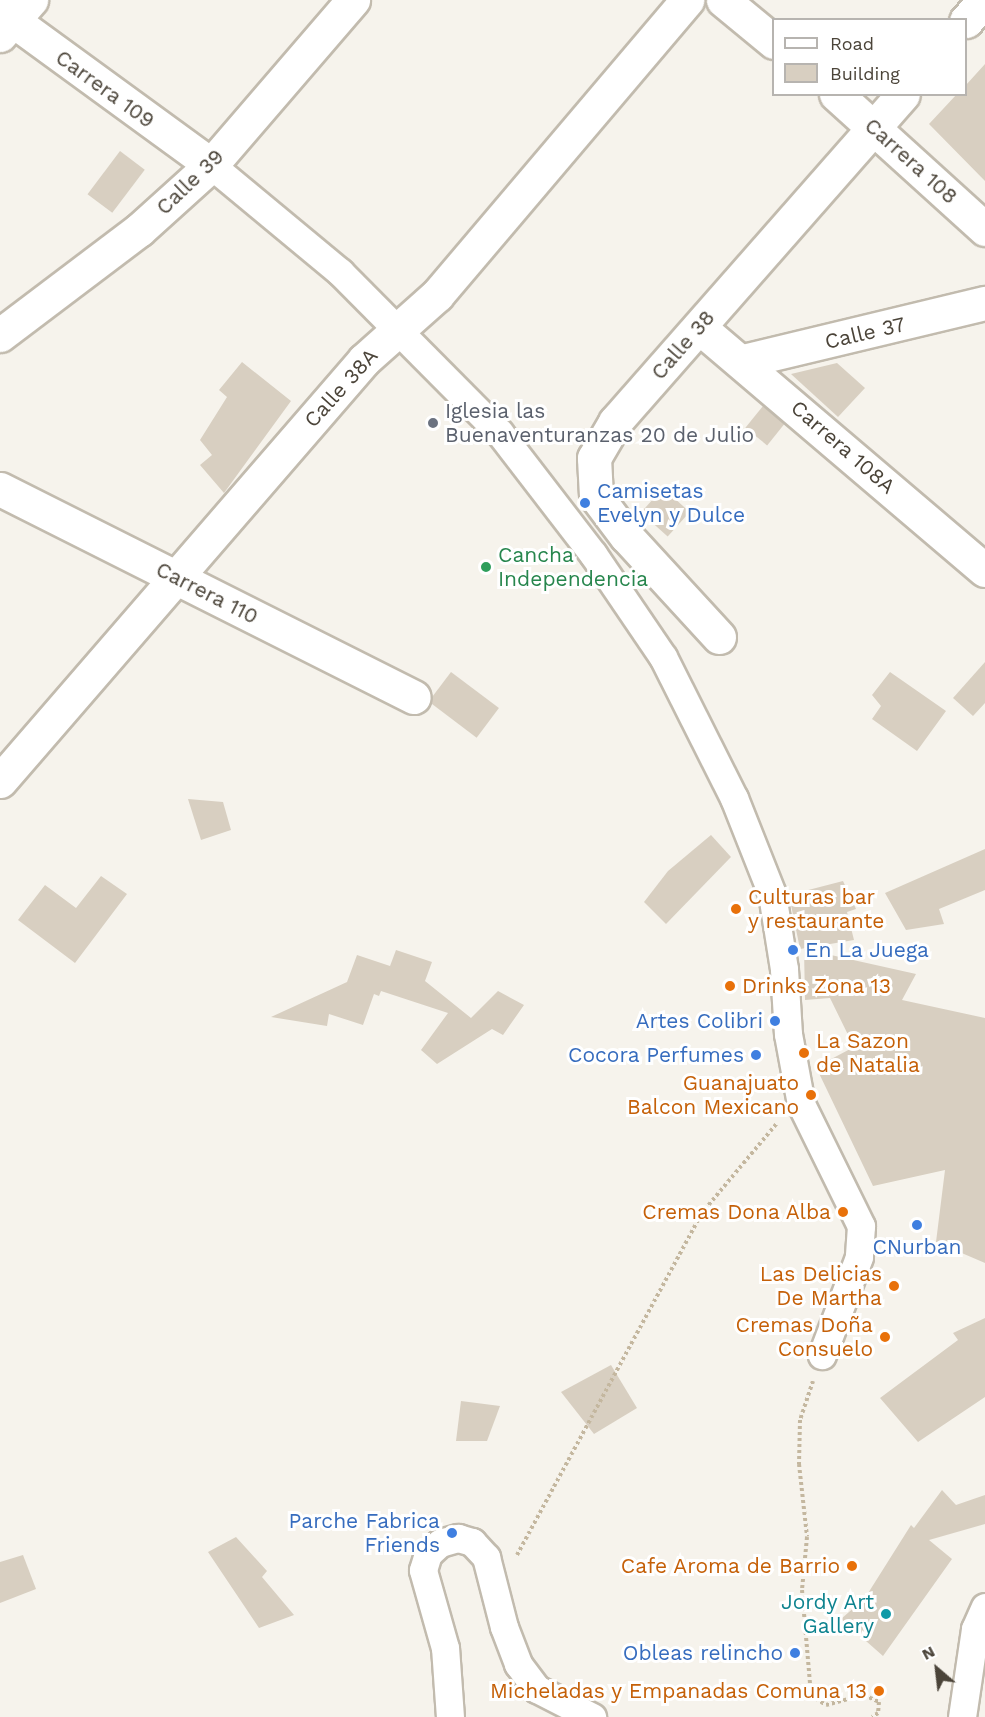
<!DOCTYPE html>
<meta charset="utf-8">
<style>
body{margin:0}
#map{position:relative;width:985px;height:1717px;overflow:hidden;background:#f6f3ec;font-family:"Work Sans",sans-serif}
div>[style]{position:absolute}
.building>*{inset:0;background:#d8cfc1;transform-origin:0 0}
.path>*{height:4px;margin-top:-2px;transform-origin:0;background:repeating-linear-gradient(90deg,#c4b79f 0 3px,transparent 0 6px)}
.roads{filter:drop-shadow(2px 0 #c2bbae) drop-shadow(-2px 0 #c2bbae) drop-shadow(0 2px #c2bbae) drop-shadow(0 -2px #c2bbae)}
.pedestrian>*{height:27px;margin:-13.5px;padding:0 13.5px;transform-origin:13.5px;border-radius:13.5px;background:#fff}
.minor>*{height:33px;margin:-16.5px;padding:0 16.5px;transform-origin:16.5px;border-radius:16.5px;background:#fff}
.tertiary>*{height:33px;margin:-16.5px;padding:0 16.5px;transform-origin:16.5px;border-radius:16.5px;background:#fff}
.dots>*{width:16px;height:16px;translate:-50% -50%;box-sizing:border-box;border:3px solid #fff;border-radius:50%}
span{translate:-50% -50%;white-space:nowrap;text-align:center;line-height:1.15;-webkit-text-stroke:6px #fff;paint-order:stroke}
.street-label{font-size:21px;color:#4b4439}
.worship-label{font-size:21px;color:#5b616d}
.left{translate:0 -50%;text-align:left}
.shop-label{font-size:21px;color:#366cbe}
.right{translate:-100% -50%;text-align:right}
.leisure-label{font-size:21px;color:#27864d}
.food-label{font-size:21px;color:#c56008}
.culture-label{font-size:21px;color:#0d838f}
.legend{position:absolute;left:772px;top:18px;width:195px;height:78px;box-sizing:border-box;background:#fff;border:2px solid #b7b4b0;margin:0;padding:8px 10px;list-style:none;font-size:18px;color:#4b4439}
.legend li{display:flex;align-items:center;gap:12px;height:30px}
.legend b{width:30px;border:2px solid #b7b4b0}
.north{position:absolute;left:907px;top:1639px;width:60px;height:60px;-webkit-text-stroke:4px #fff;paint-order:stroke;rotate:332deg;font-size:16px;font-weight:700;line-height:24px;text-align:center;color:#4b4439}
.north::after{content:'';display:block;margin:auto;width:21px;height:27px;background:#4b4439;clip-path:polygon(50% 0,100% 100%,50% 72%,0 100%)}
</style>
<div id="map">
<div class="building">
<i style="clip-path:polygon(985px 64px,985px 181px,929px 124px,957px 94px,966px 94px,966px 85px)"></i>
<i style="left:120px;top:151px;width:31px;height:54px;rotate:37deg"></i>
<i style="clip-path:polygon(242px 362px,291px 401px,224px 493px,200px 465px,212px 455px,200px 440px,227px 397px,219px 390px)"></i>
<i style="clip-path:polygon(837px 363px,865px 388px,838px 417px,791px 374px)"></i>
<i style="left:763px;top:406px;width:28px;height:28px;rotate:39deg"></i>
<i style="left:663px;top:488px;width:36px;height:33px;rotate:42deg"></i>
<i style="clip-path:polygon(985px 662px,985px 703px,973px 716px,953px 698px)"></i>
<i style="left:451px;top:672px;width:60px;height:37px;rotate:37deg"></i>
<i style="clip-path:polygon(890px 672px,946px 711px,917px 751px,872px 719px,881px 706px,872px 695px)"></i>
<i style="clip-path:polygon(188px 799px,223px 802px,231px 830px,201px 840px)"></i>
<i style="clip-path:polygon(711px 835px,731px 857px,666px 924px,644px 902px,668px 871px)"></i>
<i style="clip-path:polygon(985px 849px,985px 890px,939px 909px,944px 924px,906px 930px,885px 893px)"></i>
<i style="clip-path:polygon(101px 876px,127px 894px,75px 963px,18px 920px,45px 885px,76px 908px)"></i>
<i style="clip-path:polygon(843px 881px,856px 909px,847px 912px,854px 940px,800px 949px,789px 895px)"></i>
<i style="clip-path:polygon(804px 949px,916px 974px,902px 1000px,985px 1018px,985px 1263px,936px 1242px,945px 1170px,873px 1186px,816px 1067px,854px 1047px,830px 998px,805px 1000px)"></i>
<i style="clip-path:polygon(396px 950px,432px 962px,425px 981px,471px 1018px,498px 991px,524px 1005px,503px 1035px,492px 1029px,437px 1064px,421px 1050px,448px 1013px,381px 991px,379px 996px,374px 994px,363px 1025px,329px 1014px,327px 1026px,271px 1017px,347px 982px,357px 955px,390px 966px)"></i>
<i style="clip-path:polygon(985px 1318px,985px 1397px,918px 1442px,880px 1398px,958px 1340px,953px 1333px)"></i>
<i style="clip-path:polygon(611px 1365px,637px 1408px,594px 1434px,561px 1392px)"></i>
<i style="clip-path:polygon(461px 1401px,500px 1406px,487px 1441px,456px 1441px)"></i>
<i style="clip-path:polygon(942px 1490px,956px 1505px,985px 1495px,985px 1524px,929px 1540px,952px 1559px,883px 1656px,841px 1619px,865px 1598px,911px 1525px,914px 1528px)"></i>
<i style="clip-path:polygon(236px 1537px,267px 1571px,262px 1577px,294px 1615px,259px 1628px,208px 1552px)"></i>
<i style="clip-path:polygon(23px 1555px,36px 1589px,0 1603px,0 1562px)"></i>
</div>
<div class="path">
<i style="left:813px;top:1381px;width:41px;rotate:108.4deg"></i>
<i style="left:800px;top:1420px;width:44px;rotate:91.3deg"></i>
<i style="left:799px;top:1464px;width:73px;rotate:83.7deg"></i>
<i style="left:807px;top:1537px;width:53px;rotate:95.4deg"></i>
<i style="left:802px;top:1590px;width:105px;rotate:85.1deg"></i>
<i style="left:811px;top:1695px;width:18px;rotate:34deg"></i>
<i style="left:826px;top:1705px;width:39px;rotate:-15deg"></i>
<i style="left:864px;top:1695px;width:17px;rotate:25deg"></i>
<i style="left:879px;top:1702px;width:11px;rotate:95deg"></i>
<i style="left:878px;top:1713px;width:7px;rotate:146deg"></i>
<i style="left:517px;top:1555px;width:387px;rotate:-61.6deg"></i>
<i style="left:701px;top:1214px;width:119px;rotate:-50.1deg"></i>
</div>
<div class="roads">
<div class="pedestrian">
<i style="left:211px;top:165px;width:168px;rotate:39.7deg"></i>
<i style="left:340px;top:272px;width:226px;rotate:45.2deg"></i>
<i style="left:499px;top:432px;width:154px;rotate:52.4deg"></i>
<i style="left:593px;top:554px;width:125px;rotate:55.8deg"></i>
<i style="left:663px;top:657px;width:158px;rotate:63.3deg"></i>
<i style="left:734px;top:798px;width:103px;rotate:68.4deg"></i>
<i style="left:772px;top:894px;width:76px;rotate:80.9deg"></i>
<i style="left:784px;top:969px;width:65px;rotate:86.5deg"></i>
<i style="left:788px;top:1034px;width:71px;rotate:79.5deg"></i>
<i style="left:801px;top:1104px;width:136px;rotate:63.8deg"></i>
<i style="left:861px;top:1226px;width:31px;rotate:94deg"></i>
<i style="left:859px;top:1257px;width:105px;rotate:110.7deg"></i>
<i style="left:450px;top:1717px;width:69px;rotate:-94.1deg"></i>
<i style="left:445px;top:1648px;width:81px;rotate:-105.8deg"></i>
<i style="left:423px;top:1570px;width:17px;rotate:-73deg"></i>
<i style="left:428px;top:1554px;width:16px;rotate:-43deg"></i>
<i style="left:440px;top:1543px;width:19px;rotate:-16deg"></i>
<i style="left:458px;top:1538px;width:15px;rotate:16deg"></i>
<i style="left:472px;top:1542px;width:21px;rotate:47deg"></i>
<i style="left:486px;top:1557px;width:72px;rotate:75.6deg"></i>
<i style="left:504px;top:1627px;width:40px;rotate:69deg"></i>
<i style="left:518px;top:1664px;width:31px;rotate:53deg"></i>
<i style="left:537px;top:1689px;width:62px;rotate:27deg"></i>
<i style="left:962px;top:1717px;width:89px;rotate:-81.6deg"></i>
<i style="left:975px;top:1629px;width:24px;rotate:-66deg"></i>
</div>
<div class="minor">
<i style="left:723px;top:0;width:66px;rotate:39.5deg"></i>
<i style="left:966px;top:21px;width:28px;rotate:-49deg"></i>
<i style="left:0;top:35px;width:47px;rotate:-48.5deg"></i>
<i style="left:836px;top:94px;width:201px;rotate:42.2deg"></i>
<i style="left:699px;top:327px;width:375px;rotate:40.4deg"></i>
<i style="left:0;top:335px;width:174px;rotate:-37.1deg"></i>
<i style="left:139px;top:230px;width:97px;rotate:-42.1deg"></i>
<i style="left:743px;top:361px;width:249px;rotate:-13.5deg"></i>
<i style="left:0;top:489px;width:463px;rotate:26.7deg"></i>
<i style="left:719px;top:637px;width:137px;rotate:-132.6deg"></i>
<i style="left:626px;top:536px;width:50px;rotate:-126.9deg"></i>
<i style="left:596px;top:496px;width:38px;rotate:-93deg"></i>
<i style="left:594px;top:458px;width:42px;rotate:-59.7deg"></i>
<i style="left:615px;top:422px;width:436px;rotate:-48.7deg"></i>
<i style="left:0;top:781px;width:557px;rotate:-49.15deg"></i>
<i style="left:364px;top:360px;width:98px;rotate:-41.7deg"></i>
<i style="left:437px;top:295px;width:387px;rotate:-49.7deg"></i>
</div>
<div class="tertiary">
<i style="left:0;top:11px;width:261px;rotate:36.1deg"></i>
<i style="left:211px;top:165px;width:218px;rotate:-49.3deg"></i>
</div>
</div>
<div class="dots">
<i style="left:433px;top:423px;background:#6b7280"></i>
<i style="left:585px;top:503px;background:#3f7fe0"></i>
<i style="left:486px;top:567px;background:#2e9e5b"></i>
<i style="left:736px;top:909px;background:#e8710a"></i>
<i style="left:793px;top:950px;background:#3f7fe0"></i>
<i style="left:730px;top:986px;background:#e8710a"></i>
<i style="left:775px;top:1021px;background:#3f7fe0"></i>
<i style="left:804px;top:1053px;background:#e8710a"></i>
<i style="left:756px;top:1055px;background:#3f7fe0"></i>
<i style="left:811px;top:1095px;background:#e8710a"></i>
<i style="left:843px;top:1212px;background:#e8710a"></i>
<i style="left:917px;top:1225px;background:#3f7fe0"></i>
<i style="left:894px;top:1286px;background:#e8710a"></i>
<i style="left:885px;top:1337px;background:#e8710a"></i>
<i style="left:452px;top:1533px;background:#3f7fe0"></i>
<i style="left:852px;top:1566px;background:#e8710a"></i>
<i style="left:886px;top:1614px;background:#0f9aa8"></i>
<i style="left:795px;top:1653px;background:#3f7fe0"></i>
<i style="left:879px;top:1691px;background:#e8710a"></i>
</div>
<div class="street-label">
<span style="left:105px;top:89px;rotate:36deg">Carrera 109</span>
<span style="left:911px;top:161px;rotate:42deg">Carrera 108</span>
<span style="left:190px;top:182px;rotate:-44deg">Calle 39</span>
<span style="left:865px;top:333px;rotate:-13deg">Calle 37</span>
<span style="left:683px;top:345px;rotate:-49deg">Calle 38</span>
<span style="left:341px;top:388px;rotate:-48deg">Calle 38A</span>
<span style="left:843px;top:447px;rotate:41deg">Carrera 108A</span>
<span style="left:207px;top:593px;rotate:27deg">Carrera 110</span>
</div>
<div class="worship-label">
<span class="left" style="left:445px;top:423px">Iglesia las<br>Buenaventuranzas 20 de Julio</span>
</div>
<div class="shop-label">
<span class="left" style="left:597px;top:503px">Camisetas<br>Evelyn y Dulce</span>
<span class="left" style="left:805px;top:950px">En La Juega</span>
<span class="right" style="left:763px;top:1021px">Artes Colibri</span>
<span class="right" style="left:744px;top:1055px">Cocora Perfumes</span>
<span style="left:917px;top:1247px">CNurban</span>
<span class="right" style="left:440px;top:1533px">Parche Fabrica<br>Friends</span>
<span class="right" style="left:783px;top:1653px">Obleas relincho</span>
</div>
<div class="leisure-label">
<span class="left" style="left:498px;top:567px">Cancha<br>Independencia</span>
</div>
<div class="food-label">
<span class="left" style="left:748px;top:909px">Culturas bar<br>y restaurante</span>
<span class="left" style="left:742px;top:986px">Drinks Zona 13</span>
<span class="left" style="left:816px;top:1053px">La Sazon<br>de Natalia</span>
<span class="right" style="left:799px;top:1095px">Guanajuato<br>Balcon Mexicano</span>
<span class="right" style="left:831px;top:1212px">Cremas Dona Alba</span>
<span class="right" style="left:882px;top:1286px">Las Delicias<br>De Martha</span>
<span class="right" style="left:873px;top:1337px">Cremas Doña<br>Consuelo</span>
<span class="right" style="left:840px;top:1566px">Cafe Aroma de Barrio</span>
<span class="right" style="left:867px;top:1691px">Micheladas y Empanadas Comuna 13</span>
</div>
<div class="culture-label">
<span class="right" style="left:874px;top:1614px">Jordy Art<br>Gallery</span>
</div>
<ul class="legend">
<li><b style="height:8px;background:#fff"></b>Road</li>
<li><b style="height:16px;background:#d8cfc1"></b>Building</li>
</ul>
<div class="north">N</div>
</div>
